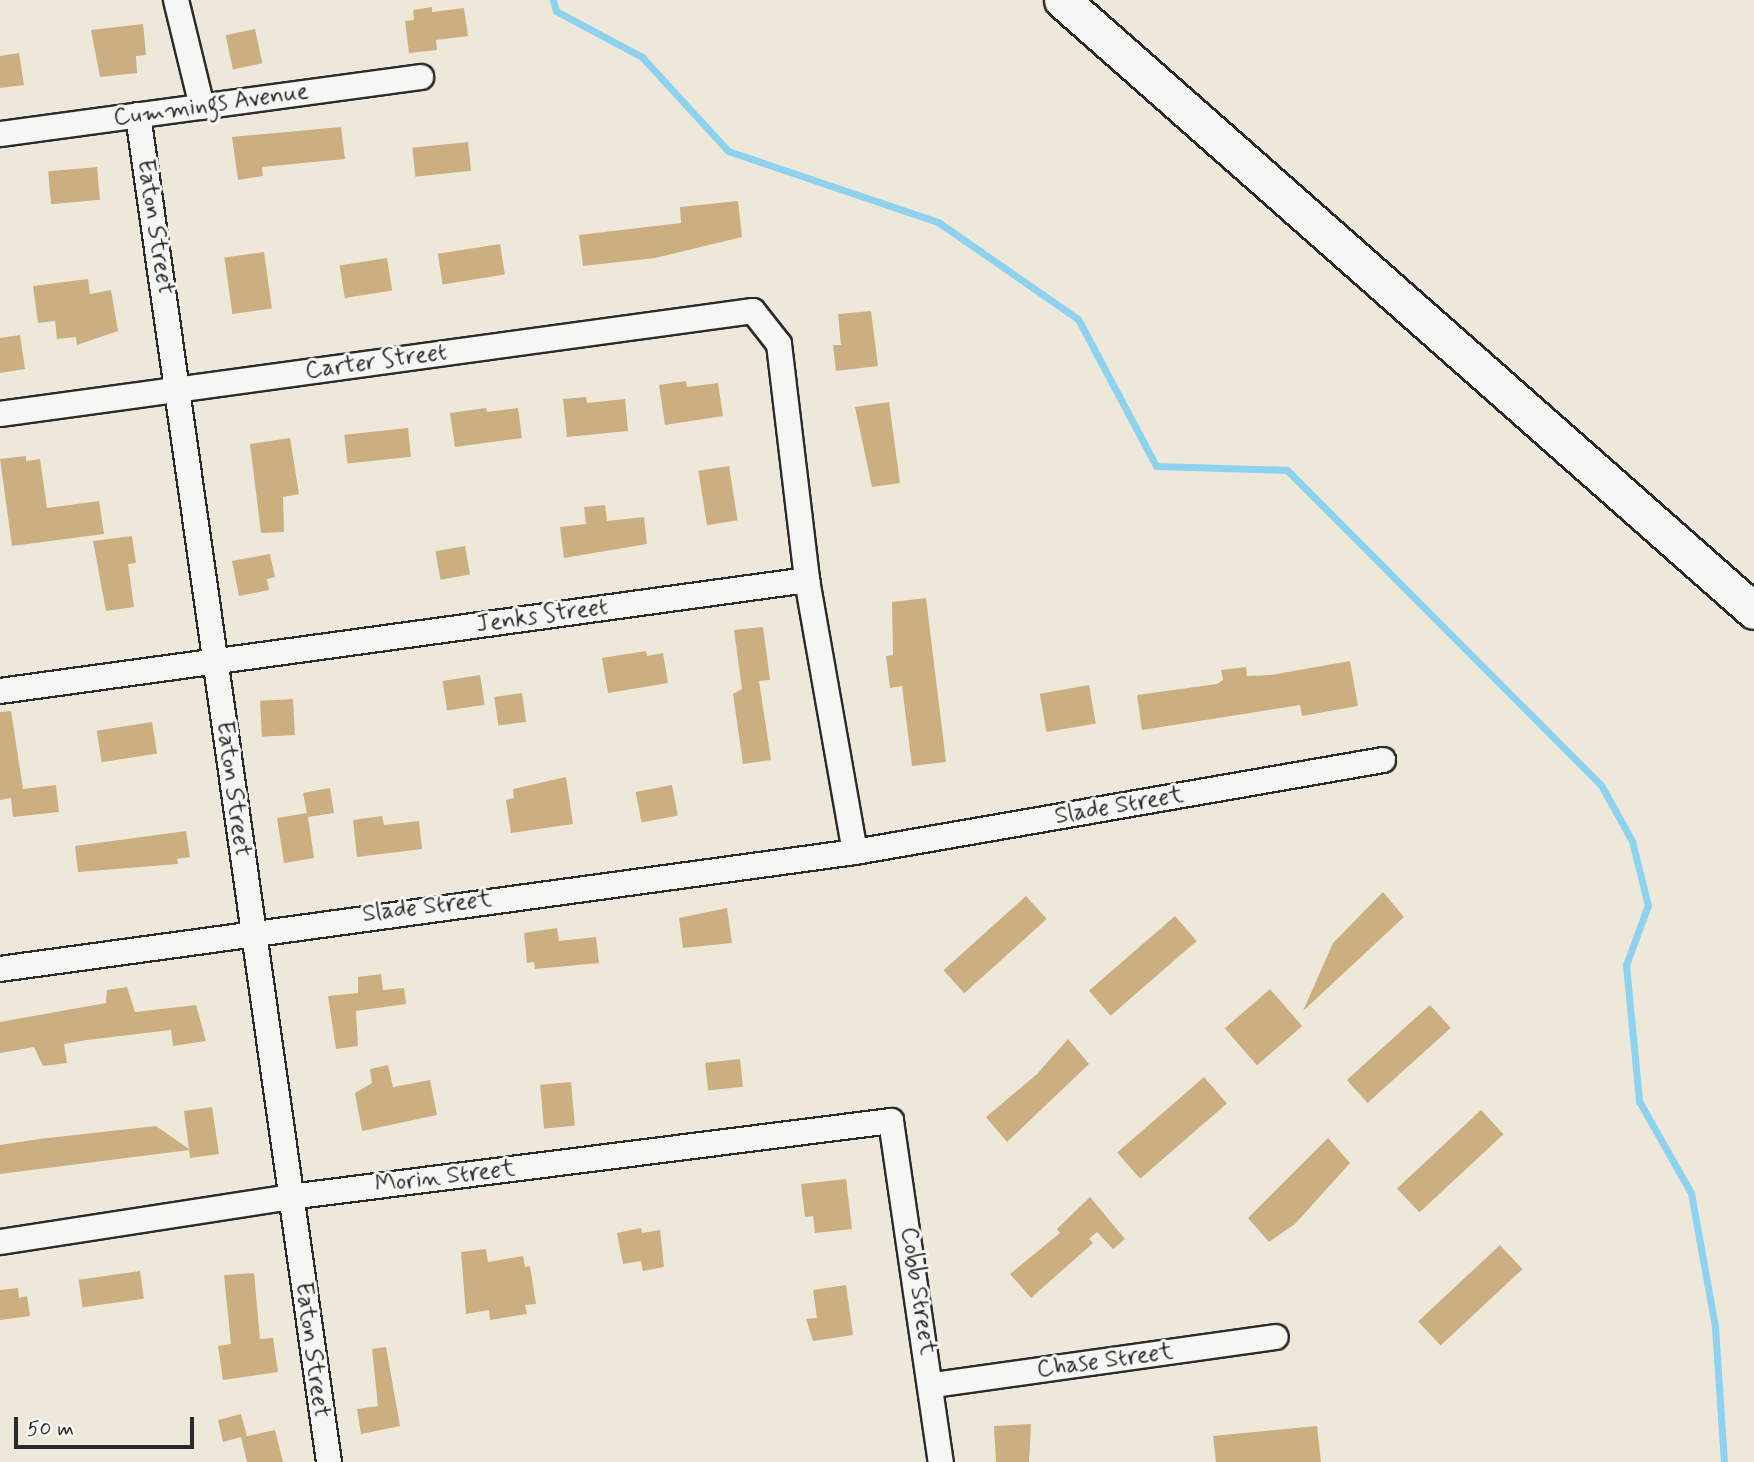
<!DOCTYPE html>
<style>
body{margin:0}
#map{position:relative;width:1754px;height:1462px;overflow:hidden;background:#eee8db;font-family:Mynerve,sans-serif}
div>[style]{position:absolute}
.stream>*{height:7px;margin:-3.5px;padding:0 3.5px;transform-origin:3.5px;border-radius:3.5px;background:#8dd2ef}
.building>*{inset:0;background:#ccaf81;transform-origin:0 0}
.roads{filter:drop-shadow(2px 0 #2b2b2b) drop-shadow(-2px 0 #2b2b2b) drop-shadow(0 2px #2b2b2b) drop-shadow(0 -2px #2b2b2b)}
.minor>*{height:24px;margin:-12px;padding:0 12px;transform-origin:12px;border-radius:12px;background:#f6f6f2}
.secondary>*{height:35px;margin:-17.5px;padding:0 17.5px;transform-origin:17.5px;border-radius:17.5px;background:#f6f6f2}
span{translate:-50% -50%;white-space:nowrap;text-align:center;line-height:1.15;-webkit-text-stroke:6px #f6f6f2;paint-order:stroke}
.street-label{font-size:24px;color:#2b2b2b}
.scale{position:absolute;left:14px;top:1417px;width:180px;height:32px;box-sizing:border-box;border:4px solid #2b2b2b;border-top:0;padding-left:9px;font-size:21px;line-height:24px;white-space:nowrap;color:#2b2b2b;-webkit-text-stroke:5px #f6f6f2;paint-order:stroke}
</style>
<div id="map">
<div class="stream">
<i style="left:553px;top:0;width:11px;rotate:75deg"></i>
<i style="left:556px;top:11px;width:98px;rotate:28.1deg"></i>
<i style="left:642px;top:57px;width:127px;rotate:47.5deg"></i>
<i style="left:728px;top:151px;width:222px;rotate:18.7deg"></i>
<i style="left:938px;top:222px;width:170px;rotate:34.7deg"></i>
<i style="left:1078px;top:319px;width:166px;rotate:62deg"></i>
<i style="left:1156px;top:466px;width:131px;rotate:1.7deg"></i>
<i style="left:1287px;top:470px;width:445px;rotate:45.1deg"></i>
<i style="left:1601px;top:785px;width:64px;rotate:61deg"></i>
<i style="left:1632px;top:841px;width:66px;rotate:76deg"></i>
<i style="left:1648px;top:905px;width:64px;rotate:110.1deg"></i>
<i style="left:1626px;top:965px;width:137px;rotate:84.5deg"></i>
<i style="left:1639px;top:1101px;width:106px;rotate:60.5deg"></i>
<i style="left:1691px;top:1193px;width:136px;rotate:79.8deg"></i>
<i style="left:1715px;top:1327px;width:135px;rotate:86.2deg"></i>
</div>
<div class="building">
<i style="clip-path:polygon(432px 7px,432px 12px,464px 8px,468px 36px,436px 40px,437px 50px,409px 53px,405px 21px,414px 20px,413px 10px)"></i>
<i style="clip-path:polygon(143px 24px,146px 55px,136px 56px,137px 73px,100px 77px,91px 30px)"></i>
<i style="left:255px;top:29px;width:35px;height:30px;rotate:78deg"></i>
<i style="clip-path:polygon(19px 53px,24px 85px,0 88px,0 56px)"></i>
<i style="clip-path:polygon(341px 127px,345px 159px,262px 167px,263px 176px,238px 180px,232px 137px)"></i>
<i style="left:468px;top:142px;width:29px;height:56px;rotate:84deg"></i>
<i style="left:97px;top:167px;width:33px;height:49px;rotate:85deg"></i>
<i style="clip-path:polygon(738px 201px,742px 237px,655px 258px,583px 266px,579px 235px,681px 223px,680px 207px)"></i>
<i style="left:500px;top:244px;width:31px;height:63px;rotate:81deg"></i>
<i style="left:264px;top:252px;width:57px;height:40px;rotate:82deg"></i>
<i style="left:387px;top:258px;width:33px;height:48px;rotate:81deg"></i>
<i style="clip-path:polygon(88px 279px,90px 294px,111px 290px,118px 331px,77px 345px,76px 337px,57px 339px,55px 321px,38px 323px,33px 286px)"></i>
<i style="clip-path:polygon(871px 311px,878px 366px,836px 371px,833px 345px,841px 345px,838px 314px)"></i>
<i style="clip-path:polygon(20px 335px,25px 369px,0 373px,0 338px)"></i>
<i style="clip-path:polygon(686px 381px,687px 387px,718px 383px,723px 416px,665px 425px,659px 385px)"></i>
<i style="clip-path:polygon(586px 397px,587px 403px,625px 399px,628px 431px,567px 437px,563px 399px)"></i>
<i style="clip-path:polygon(889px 402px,900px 483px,872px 487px,855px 407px)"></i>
<i style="clip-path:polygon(486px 408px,487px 412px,518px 408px,522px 438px,455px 447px,450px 413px)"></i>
<i style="left:408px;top:428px;width:29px;height:64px;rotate:84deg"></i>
<i style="clip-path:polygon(290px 438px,299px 494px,283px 497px,284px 532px,261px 533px,250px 444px)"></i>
<i style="clip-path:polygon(26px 456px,26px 461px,40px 459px,47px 508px,99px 501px,104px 534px,12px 546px,0 459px)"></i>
<i style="left:729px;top:466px;width:55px;height:31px;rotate:81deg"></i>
<i style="clip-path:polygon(605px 505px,607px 521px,644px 517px,647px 544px,564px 558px,560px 527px,586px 524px,584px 507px)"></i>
<i style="clip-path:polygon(132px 536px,136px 563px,128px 564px,134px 607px,106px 611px,93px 541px)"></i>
<i style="left:465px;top:546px;width:29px;height:30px;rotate:80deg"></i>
<i style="clip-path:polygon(270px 554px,275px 577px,267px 579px,269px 590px,239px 596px,232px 561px)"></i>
<i style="clip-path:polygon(926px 598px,946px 762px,912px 766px,902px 686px,890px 688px,886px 656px,893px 655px,892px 602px)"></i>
<i style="clip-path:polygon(763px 627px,770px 680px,759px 681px,771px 760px,743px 764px,733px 694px,742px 689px,734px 630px)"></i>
<i style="clip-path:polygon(646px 651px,647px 656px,663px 653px,668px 683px,608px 693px,602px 658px)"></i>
<i style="clip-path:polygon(1350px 661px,1358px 706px,1302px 716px,1300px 705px,1142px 730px,1137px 695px,1217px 684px,1223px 680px,1221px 670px,1246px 667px,1247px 676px,1271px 675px)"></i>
<i style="left:480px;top:675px;width:30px;height:38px;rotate:81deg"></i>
<i style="left:1089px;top:685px;width:39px;height:50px;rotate:80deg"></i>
<i style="left:522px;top:693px;width:29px;height:28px;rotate:82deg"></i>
<i style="left:293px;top:699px;width:36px;height:33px;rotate:87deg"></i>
<i style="clip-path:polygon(11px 711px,23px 789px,56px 785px,59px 812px,13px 817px,11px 798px,0 800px,0 712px)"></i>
<i style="left:152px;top:722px;width:32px;height:56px;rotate:81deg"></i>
<i style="clip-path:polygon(566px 777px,573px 824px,511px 833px,506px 800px,514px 798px,513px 789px)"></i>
<i style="left:672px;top:785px;width:31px;height:37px;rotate:79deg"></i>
<i style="clip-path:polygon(330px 788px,334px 813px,308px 817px,314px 858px,284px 863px,277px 818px,307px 813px,303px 793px)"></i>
<i style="clip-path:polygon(382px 816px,384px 825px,419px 821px,422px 849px,357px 857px,353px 820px)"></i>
<i style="clip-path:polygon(186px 831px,190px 857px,177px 859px,178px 864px,78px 872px,75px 846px)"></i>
<i style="clip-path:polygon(1383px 892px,1404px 917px,1303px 1011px,1333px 943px)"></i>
<i style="left:1026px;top:896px;width:31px;height:111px;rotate:48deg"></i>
<i style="clip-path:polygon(727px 908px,732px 943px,683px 948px,679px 918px)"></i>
<i style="left:1175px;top:916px;width:33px;height:114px;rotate:49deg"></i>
<i style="clip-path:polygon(557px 928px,559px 941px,596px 937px,599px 963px,535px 969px,534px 962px,527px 963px,524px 933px)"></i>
<i style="clip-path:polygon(381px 974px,383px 990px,404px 988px,406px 1004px,356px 1011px,358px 1046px,336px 1049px,328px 996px,358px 993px,358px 977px)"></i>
<i style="clip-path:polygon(127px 987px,135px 1012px,196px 1005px,206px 1041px,173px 1046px,171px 1030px,87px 1040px,64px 1044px,67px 1063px,43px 1066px,34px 1047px,0 1053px,0 1022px,106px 1003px,107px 990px)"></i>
<i style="left:1270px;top:989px;width:49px;height:60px;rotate:49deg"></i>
<i style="left:1430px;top:1005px;width:31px;height:112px;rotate:48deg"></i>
<i style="clip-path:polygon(1068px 1039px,1089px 1064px,1007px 1142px,986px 1117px,1037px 1074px)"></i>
<i style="left:740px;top:1059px;width:28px;height:35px;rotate:84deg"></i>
<i style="clip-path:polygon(388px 1065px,393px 1087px,430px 1080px,437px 1115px,362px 1131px,355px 1093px,372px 1083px,370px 1069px)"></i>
<i style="left:1204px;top:1077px;width:35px;height:115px;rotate:49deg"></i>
<i style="left:571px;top:1082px;width:44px;height:31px;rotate:85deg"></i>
<i style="clip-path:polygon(212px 1107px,219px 1154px,190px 1158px,189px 1150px,0 1174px,0 1145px,39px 1139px,156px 1126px,189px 1149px,184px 1111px)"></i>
<i style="left:1481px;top:1110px;width:33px;height:115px;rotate:47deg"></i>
<i style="clip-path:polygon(1328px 1138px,1350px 1163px,1295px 1224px,1269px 1242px,1248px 1218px)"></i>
<i style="clip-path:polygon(846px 1179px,852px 1229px,815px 1233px,813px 1216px,805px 1217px,801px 1184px)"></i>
<i style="clip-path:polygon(1090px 1197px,1125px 1239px,1113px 1249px,1097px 1232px,1089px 1239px,1093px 1243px,1031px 1298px,1010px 1274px,1060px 1233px,1057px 1229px)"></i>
<i style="clip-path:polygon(641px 1228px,642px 1233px,660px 1230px,664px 1267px,643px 1271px,641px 1261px,623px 1264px,617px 1233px)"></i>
<i style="left:1500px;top:1245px;width:33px;height:112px;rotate:47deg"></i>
<i style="clip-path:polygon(486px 1249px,488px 1262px,523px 1256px,525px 1267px,530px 1266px,536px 1304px,525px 1305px,527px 1314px,490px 1320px,489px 1310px,466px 1314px,461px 1252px)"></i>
<i style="left:140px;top:1271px;width:28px;height:62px;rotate:82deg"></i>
<i style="clip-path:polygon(254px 1273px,260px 1339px,273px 1338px,278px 1372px,223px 1380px,218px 1346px,231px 1344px,224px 1275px)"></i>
<i style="clip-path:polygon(846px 1285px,853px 1335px,813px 1341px,806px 1319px,817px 1318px,813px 1290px)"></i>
<i style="clip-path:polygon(18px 1288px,19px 1298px,27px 1296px,30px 1316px,0 1320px,0 1290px)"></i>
<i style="clip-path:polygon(386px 1347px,400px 1426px,361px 1434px,357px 1409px,378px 1406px,372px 1349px)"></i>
<i style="clip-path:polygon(241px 1414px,247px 1436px,243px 1437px,275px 1430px,283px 1462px,247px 1462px,241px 1437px,223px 1442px,218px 1420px)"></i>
<i style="clip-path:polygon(1031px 1424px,1029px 1462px,996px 1462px,994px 1426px)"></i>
<i style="clip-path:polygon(1317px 1426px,1321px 1462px,1216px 1462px,1213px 1436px)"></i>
</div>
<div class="roads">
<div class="minor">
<i style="left:176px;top:0;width:110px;rotate:76.3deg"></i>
<i style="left:138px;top:115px;width:1360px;rotate:81.93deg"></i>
<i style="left:0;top:134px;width:425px;rotate:-7.7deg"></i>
<i style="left:0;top:414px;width:760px;rotate:-7.79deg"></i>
<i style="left:753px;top:311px;width:42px;rotate:51.8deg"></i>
<i style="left:779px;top:344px;width:238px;rotate:83.2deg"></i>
<i style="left:807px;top:580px;width:276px;rotate:80deg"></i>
<i style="left:855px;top:852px;width:863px;rotate:172.21deg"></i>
<i style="left:0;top:691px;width:815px;rotate:-7.83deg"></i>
<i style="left:855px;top:852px;width:536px;rotate:-9.88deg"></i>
<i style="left:0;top:1242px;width:293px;rotate:-8.8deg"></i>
<i style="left:290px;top:1197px;width:606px;rotate:-7.21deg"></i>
<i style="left:891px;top:1121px;width:345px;rotate:81.7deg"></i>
<i style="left:934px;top:1385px;width:345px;rotate:-8deg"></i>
</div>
<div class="secondary">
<i style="left:1062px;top:0;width:923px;rotate:41.44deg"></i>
</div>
</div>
<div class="street-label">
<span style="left:211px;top:105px;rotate:-8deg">Cummings Avenue</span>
<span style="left:155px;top:227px;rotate:81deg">Eaton Street</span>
<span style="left:376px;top:362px;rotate:-8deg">Carter Street</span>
<span style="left:542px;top:616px;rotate:-8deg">Jenks Street</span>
<span style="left:233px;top:789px;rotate:82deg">Eaton Street</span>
<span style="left:1119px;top:806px;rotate:-10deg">Slade Street</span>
<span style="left:427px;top:907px;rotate:-7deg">Slade Street</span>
<span style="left:445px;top:1177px;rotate:-7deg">Morin Street</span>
<span style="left:918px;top:1291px;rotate:81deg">Cobb Street</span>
<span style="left:312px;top:1350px;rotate:82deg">Eaton Street</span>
<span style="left:1105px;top:1361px;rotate:-8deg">Chase Street</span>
</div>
<div class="scale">50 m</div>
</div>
